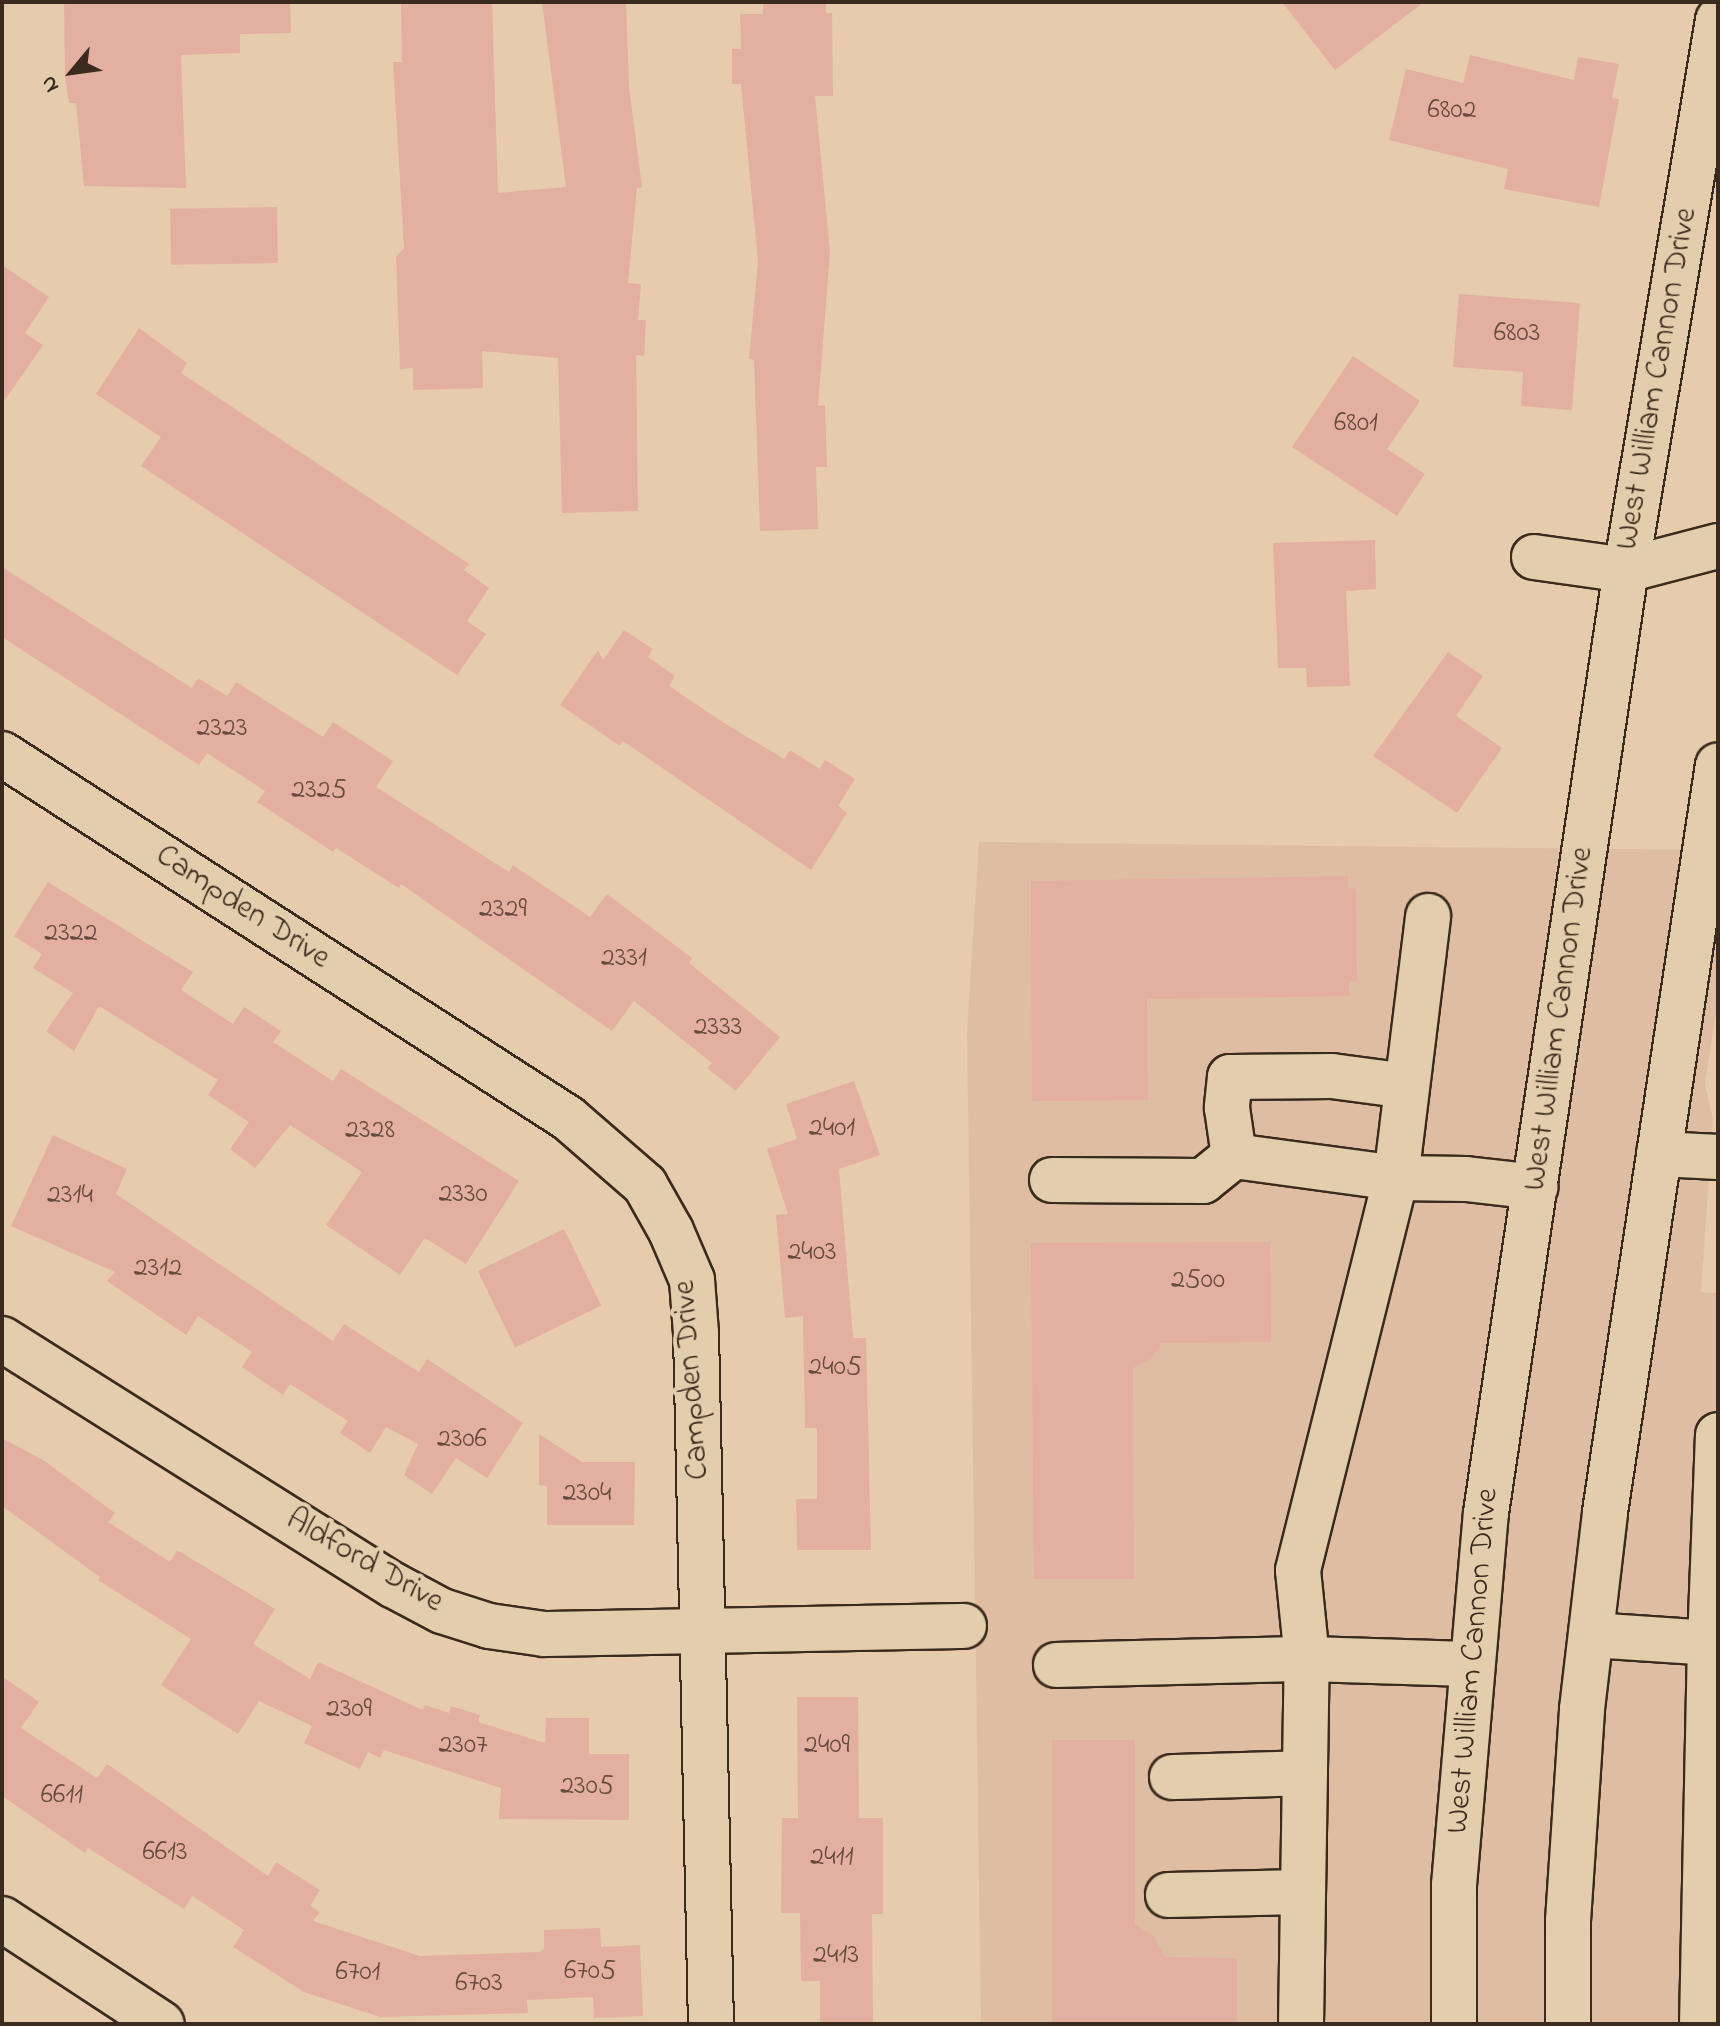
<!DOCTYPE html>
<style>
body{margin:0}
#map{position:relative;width:1720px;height:2026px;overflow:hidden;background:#e7cbad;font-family:"Indie Flower",sans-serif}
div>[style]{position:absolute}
.built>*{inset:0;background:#dfbda3}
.building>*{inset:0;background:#e3afa0;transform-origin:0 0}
.roads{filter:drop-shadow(2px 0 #3b2a1e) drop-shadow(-2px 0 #3b2a1e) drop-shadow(0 2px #3b2a1e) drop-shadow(0 -2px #3b2a1e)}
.minor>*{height:44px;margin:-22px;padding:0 22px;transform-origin:22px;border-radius:22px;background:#e2cdac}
.major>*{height:44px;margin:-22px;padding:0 22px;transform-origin:22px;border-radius:22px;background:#e2cdac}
span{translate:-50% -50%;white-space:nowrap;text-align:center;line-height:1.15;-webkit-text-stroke:8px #e2cdac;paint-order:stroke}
.number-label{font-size:28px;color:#654b3e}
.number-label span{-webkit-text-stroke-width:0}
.street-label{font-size:32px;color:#3b2a1e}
.frame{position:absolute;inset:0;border:4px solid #3b2a1e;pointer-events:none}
.north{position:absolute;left:32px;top:32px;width:80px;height:80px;-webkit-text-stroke:6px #e2cdac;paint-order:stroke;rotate:241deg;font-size:22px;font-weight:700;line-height:32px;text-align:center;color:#3b2a1e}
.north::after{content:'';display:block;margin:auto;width:28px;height:36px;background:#3b2a1e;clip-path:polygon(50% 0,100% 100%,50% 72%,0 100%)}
</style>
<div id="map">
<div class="built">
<i style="clip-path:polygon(979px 842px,1718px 850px,1718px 999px,1705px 1084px,1713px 1119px,1701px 1292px,1718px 1293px,1718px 2024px,981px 2024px,967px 1032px)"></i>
</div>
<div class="building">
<i style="clip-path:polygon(64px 2px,290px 2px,291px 33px,240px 34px,240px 53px,181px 55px,186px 188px,84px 186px,76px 103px,69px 103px,65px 77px)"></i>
<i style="clip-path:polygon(401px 2px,492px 2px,498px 193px,566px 187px,542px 2px,626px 2px,629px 87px,642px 187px,637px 188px,628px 283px,641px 284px,638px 320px,646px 320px,644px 356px,636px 355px,638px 511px,562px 513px,558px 358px,482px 351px,483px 388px,413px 390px,413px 368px,400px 369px,396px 257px,404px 248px,393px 62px,402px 62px)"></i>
<i style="clip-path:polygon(763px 2px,826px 2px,826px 13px,832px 13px,833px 96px,815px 96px,830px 252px,818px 406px,825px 405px,827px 467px,816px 467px,818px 529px,760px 531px,754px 360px,749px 359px,758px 261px,741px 84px,732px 84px,732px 49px,741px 49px,740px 14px,763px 14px)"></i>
<i style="clip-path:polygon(1282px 2px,1424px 2px,1335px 70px)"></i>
<i style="clip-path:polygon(1470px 55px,1574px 80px,1578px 57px,1619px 64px,1612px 98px,1619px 99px,1599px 207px,1504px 189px,1508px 169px,1389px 140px,1406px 69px,1463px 83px)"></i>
<i style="left:277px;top:207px;width:56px;height:107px;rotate:89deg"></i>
<i style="clip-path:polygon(2px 265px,49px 297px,25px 333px,43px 345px,2px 404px)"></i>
<i style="clip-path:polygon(1459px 294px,1580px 303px,1572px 410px,1521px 406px,1523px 372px,1453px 367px)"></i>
<i style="clip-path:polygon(139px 328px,187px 363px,181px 373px,469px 564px,464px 570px,489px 588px,467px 621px,486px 634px,457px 675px,141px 466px,161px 437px,96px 394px)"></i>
<i style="clip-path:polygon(1353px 356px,1420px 401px,1387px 449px,1425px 474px,1397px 516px,1292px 447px)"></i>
<i style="clip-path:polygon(1375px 540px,1376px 589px,1346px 591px,1350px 686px,1307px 687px,1306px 668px,1278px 668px,1273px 543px)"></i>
<i style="clip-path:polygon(2px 567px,192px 688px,198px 678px,227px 696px,236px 682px,323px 737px,333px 722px,393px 761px,376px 787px,509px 872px,513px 865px,590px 917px,607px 894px,692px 958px,689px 963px,780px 1037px,736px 1091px,707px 1068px,712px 1063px,634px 1001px,612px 1031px,401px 884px,399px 888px,336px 848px,333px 852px,257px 802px,265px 791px,207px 753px,199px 765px,2px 637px)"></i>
<i style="clip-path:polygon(624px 630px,653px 649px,648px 657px,675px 676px,669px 686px,724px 723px,784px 759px,790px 750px,820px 769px,825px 760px,855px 779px,838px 806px,847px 813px,811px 870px,623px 741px,620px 746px,560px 705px,598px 650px,603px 660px)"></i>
<i style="clip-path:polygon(1448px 652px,1483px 676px,1456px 716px,1502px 748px,1457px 813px,1373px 756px)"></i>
<i style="clip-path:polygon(1348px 876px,1348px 888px,1356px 889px,1357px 981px,1349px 981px,1349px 996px,1147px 999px,1148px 1100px,1032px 1101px,1031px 881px)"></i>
<i style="clip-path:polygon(48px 882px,193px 972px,181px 990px,233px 1024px,244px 1007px,281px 1031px,273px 1042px,333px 1081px,341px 1069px,519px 1181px,466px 1264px,425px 1238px,400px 1275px,326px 1225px,362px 1172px,290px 1125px,255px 1168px,230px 1149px,249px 1122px,208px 1095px,218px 1080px,99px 1006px,74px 1051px,46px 1031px,73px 993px,33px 968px,42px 954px,14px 936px)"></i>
<i style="clip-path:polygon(854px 1081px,880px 1155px,839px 1169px,853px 1338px,866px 1338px,871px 1550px,797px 1550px,796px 1499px,817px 1499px,817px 1428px,805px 1428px,803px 1316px,785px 1318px,776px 1215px,788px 1214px,767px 1149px,797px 1139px,786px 1104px)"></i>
<i style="clip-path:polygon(53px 1135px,127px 1169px,116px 1194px,333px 1341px,344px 1324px,419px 1372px,427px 1359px,523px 1423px,487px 1478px,456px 1458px,432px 1494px,404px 1475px,418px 1444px,386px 1427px,370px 1453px,340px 1433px,348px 1421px,290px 1384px,283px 1395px,242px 1367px,252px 1352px,198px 1316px,186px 1335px,107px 1281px,115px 1272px,11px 1226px)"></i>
<i style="left:564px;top:1229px;width:85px;height:96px;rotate:64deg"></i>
<i style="clip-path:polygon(1270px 1242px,1271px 1342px,1162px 1343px,1151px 1359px,1133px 1368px,1134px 1579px,1034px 1579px,1031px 1243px)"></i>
<i style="clip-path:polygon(539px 1434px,582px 1462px,635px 1462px,634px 1525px,547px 1525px,547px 1486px,539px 1485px)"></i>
<i style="clip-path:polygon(2px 1438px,43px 1460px,115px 1513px,108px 1522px,170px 1562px,177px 1550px,275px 1609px,253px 1644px,310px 1679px,318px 1662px,423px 1710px,425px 1705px,449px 1713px,451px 1706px,480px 1715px,478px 1722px,545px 1743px,546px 1718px,589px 1718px,589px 1754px,629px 1754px,629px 1820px,499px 1819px,501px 1788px,384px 1750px,380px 1758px,368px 1752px,360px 1769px,304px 1743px,312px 1726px,259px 1701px,238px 1734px,161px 1685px,191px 1639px,98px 1580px,100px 1577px,2px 1506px)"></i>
<i style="clip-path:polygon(2px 1676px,39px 1702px,21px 1728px,97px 1778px,107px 1764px,268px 1876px,276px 1862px,320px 1890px,310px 1906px,320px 1912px,313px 1921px,420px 1956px,539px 1952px,544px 1949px,544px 1930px,600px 1928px,601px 1947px,640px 1945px,643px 2016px,594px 2018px,593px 1997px,527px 2000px,528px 2013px,380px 2017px,304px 1992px,233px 1947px,244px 1930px,192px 1896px,184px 1909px,88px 1848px,85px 1853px,2px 1796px)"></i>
<i style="clip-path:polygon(797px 1697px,858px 1697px,859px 1818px,883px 1818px,883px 1914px,872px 1914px,873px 2024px,820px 2024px,820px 1981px,801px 1981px,800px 1913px,781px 1913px,782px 1818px,798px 1818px)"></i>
<i style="clip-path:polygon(1052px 1740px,1135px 1740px,1135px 1924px,1154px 1937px,1165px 1957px,1237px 1958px,1237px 2024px,1052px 2024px)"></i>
</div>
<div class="roads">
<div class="minor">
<i style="left:1534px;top:557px;width:93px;rotate:8deg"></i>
<i style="left:1626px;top:570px;width:95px;rotate:-14.6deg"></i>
<i style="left:2px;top:754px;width:673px;rotate:32.75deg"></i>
<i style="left:568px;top:1118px;width:102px;rotate:41deg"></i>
<i style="left:645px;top:1185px;width:53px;rotate:60.5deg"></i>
<i style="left:671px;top:1231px;width:53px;rotate:66.8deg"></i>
<i style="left:692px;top:1280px;width:53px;rotate:85.7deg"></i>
<i style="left:696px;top:1333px;width:691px;rotate:88.76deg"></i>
<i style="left:1407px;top:1086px;width:76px;rotate:-172.4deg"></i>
<i style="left:1332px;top:1076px;width:102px;rotate:179.4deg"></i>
<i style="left:1230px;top:1077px;width:31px;rotate:96deg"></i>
<i style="left:1227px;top:1108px;width:49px;rotate:81.7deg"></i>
<i style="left:1234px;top:1156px;width:163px;rotate:7.7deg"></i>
<i style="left:1396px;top:1178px;width:264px;rotate:-83deg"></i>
<i style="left:1659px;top:1154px;width:59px;rotate:2.9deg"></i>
<i style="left:1052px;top:1180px;width:151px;rotate:0.4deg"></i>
<i style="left:1203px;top:1181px;width:40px;rotate:-39deg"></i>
<i style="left:2px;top:1339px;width:462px;rotate:32.2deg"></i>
<i style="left:393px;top:1585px;width:55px;rotate:28deg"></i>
<i style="left:442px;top:1611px;width:49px;rotate:17.7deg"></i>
<i style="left:489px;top:1626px;width:56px;rotate:8.3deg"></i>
<i style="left:544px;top:1634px;width:420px;rotate:-1.1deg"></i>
<i style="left:1591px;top:1635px;width:119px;rotate:3.8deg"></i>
<i style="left:1710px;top:1643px;width:208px;rotate:-87.8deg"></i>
<i style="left:1056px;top:1665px;width:251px;rotate:-1.4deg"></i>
<i style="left:1307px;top:1659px;width:89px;rotate:-95.8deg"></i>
<i style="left:1298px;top:1570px;width:404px;rotate:-76deg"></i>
<i style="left:1396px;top:1178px;width:70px;rotate:0.8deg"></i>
<i style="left:1466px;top:1179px;width:70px;rotate:6.5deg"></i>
<i style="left:1172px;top:1777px;width:133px;rotate:-1.7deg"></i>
<i style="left:1168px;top:1895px;width:134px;rotate:-1.3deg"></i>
<i style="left:2px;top:1919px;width:191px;rotate:33.3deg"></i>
<i style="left:1301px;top:2024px;width:365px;rotate:-89.1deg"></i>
<i style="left:1307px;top:1659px;width:163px;rotate:1.8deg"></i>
<i style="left:1702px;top:2024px;width:381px;rotate:-88.8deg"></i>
</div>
<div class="major">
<i style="left:1454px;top:2024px;width:139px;rotate:-90deg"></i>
<i style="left:1454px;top:1885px;width:373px;rotate:-85.1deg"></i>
<i style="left:1486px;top:1513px;width:953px;rotate:-81.56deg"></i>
<i style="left:1626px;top:570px;width:558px;rotate:-80.5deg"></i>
<i style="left:1568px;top:2024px;width:103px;rotate:-90deg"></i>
<i style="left:1568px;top:1921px;width:212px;rotate:-86.2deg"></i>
<i style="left:1582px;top:1709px;width:198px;rotate:-83.3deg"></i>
<i style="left:1605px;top:1512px;width:755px;rotate:-81.4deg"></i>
</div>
</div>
<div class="number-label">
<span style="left:1452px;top:111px">6802</span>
<span style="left:1517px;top:334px">6803</span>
<span style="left:1356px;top:424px">6801</span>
<span style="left:222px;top:729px">2323</span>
<span style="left:319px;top:791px">2325</span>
<span style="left:503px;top:910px">2329</span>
<span style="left:71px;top:934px">2322</span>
<span style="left:624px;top:959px">2331</span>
<span style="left:718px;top:1028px">2333</span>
<span style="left:832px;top:1129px">2401</span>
<span style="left:370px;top:1131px">2328</span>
<span style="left:463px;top:1195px">2330</span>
<span style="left:70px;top:1196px">2314</span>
<span style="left:812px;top:1253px">2403</span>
<span style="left:158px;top:1269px">2312</span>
<span style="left:1198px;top:1281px">2500</span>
<span style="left:835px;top:1368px">2405</span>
<span style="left:462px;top:1440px">2306</span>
<span style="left:587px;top:1494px">2304</span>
<span style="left:349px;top:1710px">2309</span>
<span style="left:463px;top:1746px">2307</span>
<span style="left:827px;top:1746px">2409</span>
<span style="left:587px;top:1787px">2305</span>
<span style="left:62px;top:1796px">6611</span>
<span style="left:165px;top:1853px">6613</span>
<span style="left:832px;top:1858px">2411</span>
<span style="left:836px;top:1956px">2413</span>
<span style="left:590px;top:1972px">6705</span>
<span style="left:358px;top:1973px">6701</span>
<span style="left:479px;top:1984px">6703</span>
</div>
<div class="street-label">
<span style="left:1658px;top:379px;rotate:-80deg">West William Cannon Drive</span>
<span style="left:242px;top:908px;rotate:33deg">Campden Drive</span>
<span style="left:1560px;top:1019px;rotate:-82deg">West William Cannon Drive</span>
<span style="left:693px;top:1380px;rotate:-94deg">Campden Drive</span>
<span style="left:364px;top:1562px;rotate:30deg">Aldford Drive</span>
<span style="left:1474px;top:1661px;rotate:-85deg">West William Cannon Drive</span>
</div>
<div class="frame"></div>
<div class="north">N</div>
</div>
